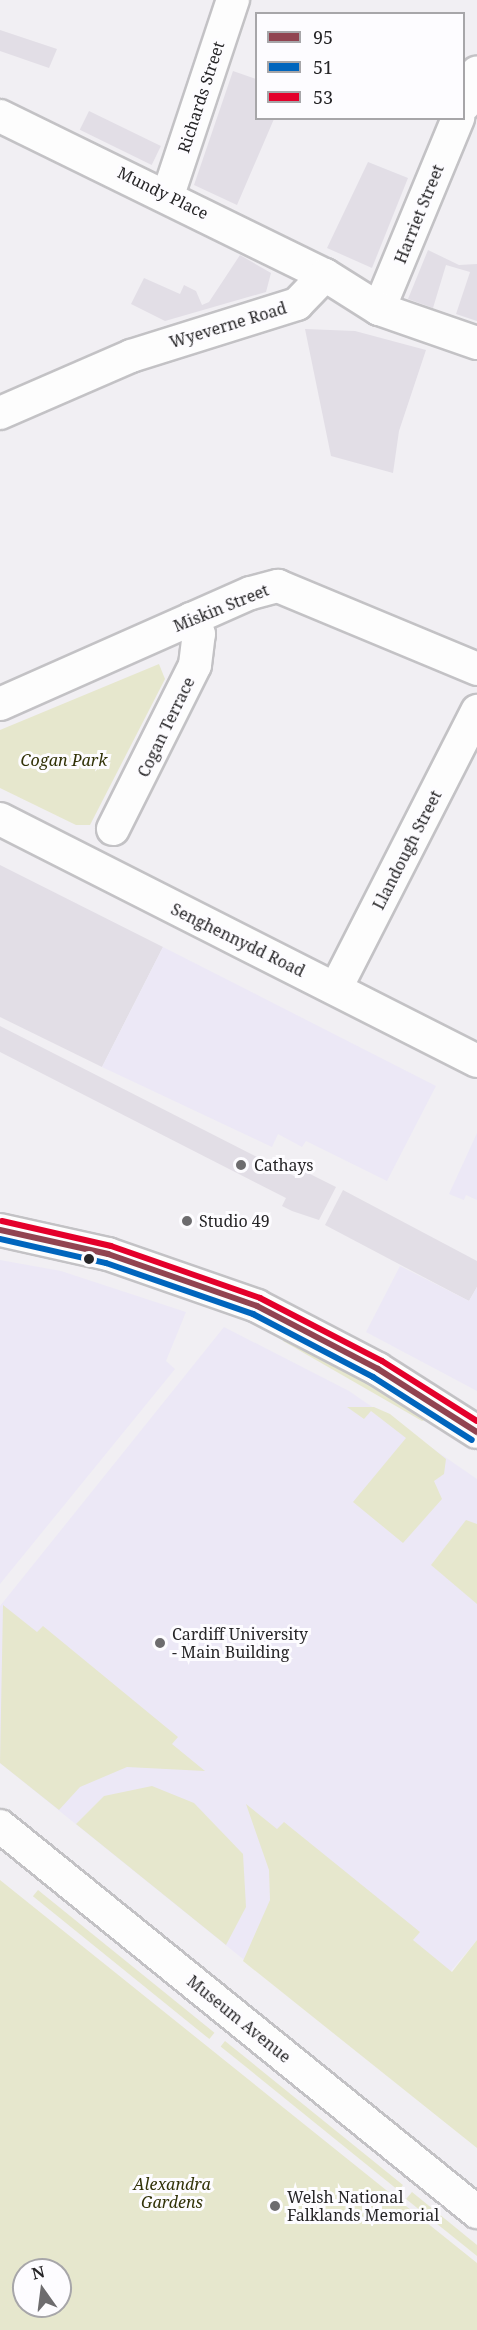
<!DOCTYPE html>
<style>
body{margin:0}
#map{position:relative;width:477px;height:2330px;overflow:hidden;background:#f1eff3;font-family:"Noto Serif",serif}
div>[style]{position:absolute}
.built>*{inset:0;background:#e2dee6;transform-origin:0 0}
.education>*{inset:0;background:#ece8f6}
.green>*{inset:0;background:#e6e7cd;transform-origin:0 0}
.roads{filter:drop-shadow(2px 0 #c3c2c5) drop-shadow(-2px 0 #c3c2c5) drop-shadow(0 2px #c3c2c5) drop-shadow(0 -2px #c3c2c5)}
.minor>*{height:32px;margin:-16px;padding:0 16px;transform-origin:16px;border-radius:16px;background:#fdfdfd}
.bus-1>*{height:6px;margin:-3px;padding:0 3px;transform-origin:3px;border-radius:3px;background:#914451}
.bus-2>*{height:6px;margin:-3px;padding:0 3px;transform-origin:3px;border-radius:3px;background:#0065bd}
.bus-3>*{height:6px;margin:-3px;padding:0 3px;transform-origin:3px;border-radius:3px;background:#e4002b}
.dots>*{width:16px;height:16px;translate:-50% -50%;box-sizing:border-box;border:3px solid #fdfcff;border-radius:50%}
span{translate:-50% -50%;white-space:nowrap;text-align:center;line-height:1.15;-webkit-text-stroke:6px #fdfcff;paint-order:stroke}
.street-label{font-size:16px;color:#262527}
.park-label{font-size:16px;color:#313207;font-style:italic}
.poi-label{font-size:16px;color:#262527}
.left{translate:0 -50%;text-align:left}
.legend{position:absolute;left:255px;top:12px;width:210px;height:108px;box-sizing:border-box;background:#fdfcff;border:2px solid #a7a6a9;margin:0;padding:8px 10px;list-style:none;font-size:18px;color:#262527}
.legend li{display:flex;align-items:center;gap:12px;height:30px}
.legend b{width:30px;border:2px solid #a7a6a9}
.north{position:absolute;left:12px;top:2258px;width:60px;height:60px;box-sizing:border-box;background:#fdfcff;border:2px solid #a7a6a9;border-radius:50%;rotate:346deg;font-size:16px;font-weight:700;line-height:24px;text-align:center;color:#262527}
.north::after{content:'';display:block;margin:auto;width:21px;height:27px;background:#6d6c6e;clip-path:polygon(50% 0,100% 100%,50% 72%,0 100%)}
</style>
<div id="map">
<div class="built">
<i style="clip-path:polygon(0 30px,57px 49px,49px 68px,0 51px)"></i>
<i style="clip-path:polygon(233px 71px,256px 79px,256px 118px,274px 119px,237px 205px,194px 185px)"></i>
<i style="left:89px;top:111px;width:80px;height:21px;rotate:26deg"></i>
<i style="clip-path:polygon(368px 162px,408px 178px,372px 268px,327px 248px)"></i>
<i style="clip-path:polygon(428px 250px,459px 265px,477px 264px,477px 321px,456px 314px,470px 272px,446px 265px,433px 308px,408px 299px)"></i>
<i style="clip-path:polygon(240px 255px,271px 273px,266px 292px,165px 321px,131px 304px,144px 278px,180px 294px,184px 285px,196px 291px,202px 305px,209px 302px)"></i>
<i style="clip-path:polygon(305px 329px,355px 331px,426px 350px,399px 431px,393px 473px,331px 456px)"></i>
<i style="clip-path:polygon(0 865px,163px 947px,102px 1067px,0 1017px)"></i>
<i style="clip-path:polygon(0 1026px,296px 1177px,300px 1169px,336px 1187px,319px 1220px,292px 1211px,282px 1206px,286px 1198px,0 1052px)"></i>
<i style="clip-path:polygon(343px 1190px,477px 1261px,477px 1287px,469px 1301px,325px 1225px)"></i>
</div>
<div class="education">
<i style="clip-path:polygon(163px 947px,436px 1086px,387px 1181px,306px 1141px,302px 1147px,278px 1134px,272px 1147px,102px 1067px)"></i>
<i style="clip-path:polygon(477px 1133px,477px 1200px,466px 1195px,464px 1200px,449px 1194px)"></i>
<i style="clip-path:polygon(0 1260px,61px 1271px,186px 1312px,166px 1361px,175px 1369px,0 1584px)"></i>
<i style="clip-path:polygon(400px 1266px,469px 1301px,477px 1287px,477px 1391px,366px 1332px)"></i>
<i style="clip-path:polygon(224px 1327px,349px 1391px,477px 1479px,477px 1940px,373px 2064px,0 1763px,0 1606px)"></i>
</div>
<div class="green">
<i style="clip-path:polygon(159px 664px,165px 679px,90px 825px,76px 825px,0 788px,0 730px)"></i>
<i style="clip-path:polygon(281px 1335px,306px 1344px,430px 1418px,422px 1421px,283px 1341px)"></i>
<i style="clip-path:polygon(347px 1407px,374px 1407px,390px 1414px,446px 1459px,444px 1474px,434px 1481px,442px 1499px,403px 1543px,353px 1502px,406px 1438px,371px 1411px,364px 1419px)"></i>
<i style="clip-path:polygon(466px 1520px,477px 1524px,477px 1604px,431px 1565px)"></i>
<i style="clip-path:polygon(3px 1605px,37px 1632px,43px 1626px,178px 1737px,172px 1744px,205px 1771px,127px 1767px,80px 1787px,59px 1810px,0 1763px)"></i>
<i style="clip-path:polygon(152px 1786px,194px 1803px,243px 1854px,246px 1907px,226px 1945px,76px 1824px,104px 1796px)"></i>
<i style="clip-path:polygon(246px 1804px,277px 1829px,284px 1822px,420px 1932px,413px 1940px,452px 1972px,477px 1940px,477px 2148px,243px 1961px,270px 1900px,269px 1870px)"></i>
<i style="clip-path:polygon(evenodd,0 1880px,477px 2263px,477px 2330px,0 2330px,0 1880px,24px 2270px,60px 2270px,60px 2306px,24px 2306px,24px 2270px)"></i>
<i style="left:38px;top:1890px;width:227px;height:8px;rotate:39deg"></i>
<i style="left:225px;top:2041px;width:229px;height:7px;rotate:39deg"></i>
<i style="clip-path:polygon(412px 2192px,477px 2245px,477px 2256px,406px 2199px)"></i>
</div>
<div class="roads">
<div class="minor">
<i style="left:464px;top:105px;width:35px;rotate:-68deg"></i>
<i style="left:0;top:116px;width:362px;rotate:26.1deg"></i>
<i style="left:168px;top:195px;width:206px;rotate:-71.6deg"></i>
<i style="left:379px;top:309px;width:207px;rotate:-67.5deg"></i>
<i style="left:0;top:413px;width:143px;rotate:-23.5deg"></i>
<i style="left:131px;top:356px;width:174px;rotate:-17.4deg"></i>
<i style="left:297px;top:304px;width:40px;rotate:-46deg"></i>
<i style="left:325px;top:275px;width:64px;rotate:32.2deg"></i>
<i style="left:379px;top:309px;width:104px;rotate:19.1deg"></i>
<i style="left:0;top:704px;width:274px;rotate:-23.9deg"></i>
<i style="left:251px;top:593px;width:28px;rotate:-15deg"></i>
<i style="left:278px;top:586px;width:216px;rotate:22.6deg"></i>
<i style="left:0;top:819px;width:535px;rotate:26.9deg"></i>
<i style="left:113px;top:829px;width:183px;rotate:-63.4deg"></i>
<i style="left:195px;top:665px;width:31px;rotate:-83deg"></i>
<i style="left:199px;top:634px;width:17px;rotate:-115deg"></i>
<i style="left:336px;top:988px;width:311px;rotate:-63deg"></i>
<i style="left:0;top:1230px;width:111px;rotate:12.5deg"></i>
<i style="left:108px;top:1254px;width:158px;rotate:19.2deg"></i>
<i style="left:257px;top:1306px;width:136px;rotate:27.5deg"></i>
<i style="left:378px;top:1369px;width:117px;rotate:32.5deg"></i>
<i style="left:0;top:1826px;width:614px;rotate:38.98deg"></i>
</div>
</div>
<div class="bus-1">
<i style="left:0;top:1230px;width:111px;rotate:12.5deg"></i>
<i style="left:108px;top:1254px;width:158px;rotate:19.2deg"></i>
<i style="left:257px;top:1306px;width:136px;rotate:27.5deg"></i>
<i style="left:378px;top:1369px;width:117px;rotate:32.5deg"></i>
</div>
<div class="bus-2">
<i style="left:0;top:1239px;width:109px;rotate:12.8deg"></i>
<i style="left:106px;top:1263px;width:156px;rotate:19.1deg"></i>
<i style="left:253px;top:1314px;width:136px;rotate:27.7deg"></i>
<i style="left:373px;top:1377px;width:117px;rotate:32.5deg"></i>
</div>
<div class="bus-3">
<i style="left:2px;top:1221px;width:112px;rotate:12.9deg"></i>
<i style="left:111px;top:1246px;width:158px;rotate:19.2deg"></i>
<i style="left:260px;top:1298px;width:137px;rotate:27.3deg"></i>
<i style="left:382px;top:1361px;width:112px;rotate:32.3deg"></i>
</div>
<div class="dots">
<i style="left:241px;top:1165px;background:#6d6c6e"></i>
<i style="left:187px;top:1221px;background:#6d6c6e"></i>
<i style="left:89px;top:1259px;background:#262527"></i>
<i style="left:160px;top:1643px;background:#6d6c6e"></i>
<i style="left:275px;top:2206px;background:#6d6c6e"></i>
</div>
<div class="street-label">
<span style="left:201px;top:97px;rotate:-72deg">Richards Street</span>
<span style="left:163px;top:193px;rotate:26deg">Mundy Place</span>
<span style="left:419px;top:214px;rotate:-68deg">Harriet Street</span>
<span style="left:228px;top:325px;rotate:-17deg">Wyeverne Road</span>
<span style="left:221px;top:608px;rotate:-22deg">Miskin Street</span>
<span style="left:166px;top:727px;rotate:-64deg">Cogan Terrace</span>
<span style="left:407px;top:850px;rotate:-63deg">Llandough Street</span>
<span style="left:238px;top:940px;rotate:26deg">Senghennydd Road</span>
<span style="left:239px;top:2019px;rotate:39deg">Museum Avenue</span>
</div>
<div class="park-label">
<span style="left:64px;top:760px">Cogan Park</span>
<span style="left:172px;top:2193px">Alexandra<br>Gardens</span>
</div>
<div class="poi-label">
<span class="left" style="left:254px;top:1165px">Cathays</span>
<span class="left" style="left:199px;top:1221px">Studio 49</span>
<span class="left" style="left:172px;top:1643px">Cardiff University<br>- Main Building</span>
<span class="left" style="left:287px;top:2206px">Welsh National<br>Falklands Memorial</span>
</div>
<ul class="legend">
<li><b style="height:8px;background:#914451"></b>95</li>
<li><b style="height:8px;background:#0065bd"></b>51</li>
<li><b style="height:8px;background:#e4002b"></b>53</li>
</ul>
<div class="north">N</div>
</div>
